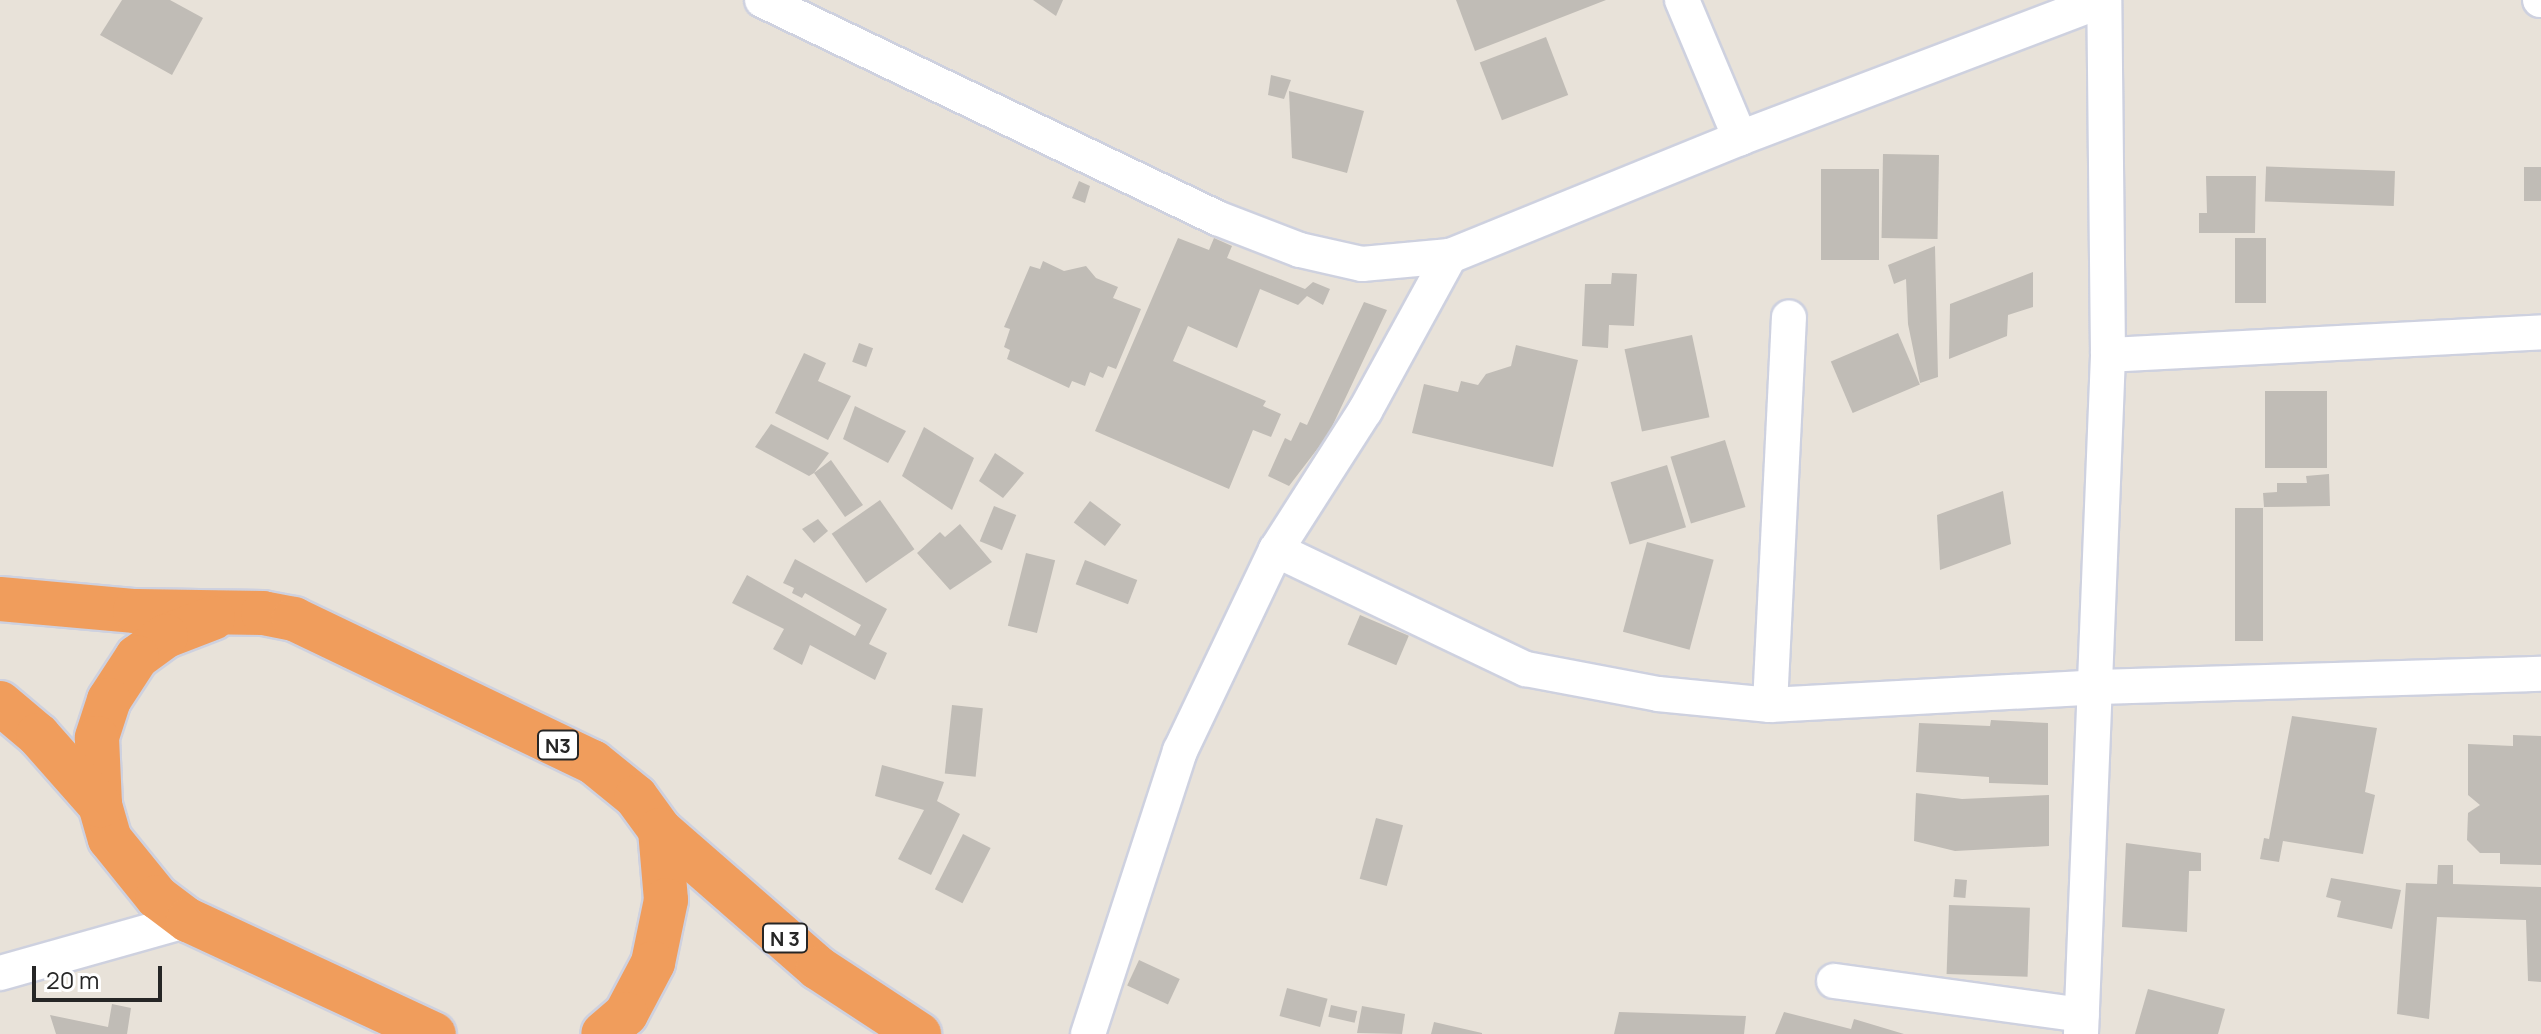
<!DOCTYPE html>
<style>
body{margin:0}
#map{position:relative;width:2541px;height:1034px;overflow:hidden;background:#e8e2d9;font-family:Manrope,sans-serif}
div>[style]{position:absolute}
.building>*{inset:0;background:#c0bcb6;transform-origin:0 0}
.roads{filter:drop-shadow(2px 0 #ced1df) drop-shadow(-2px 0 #ced1df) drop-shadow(0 2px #ced1df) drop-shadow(0 -2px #ced1df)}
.street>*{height:34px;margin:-17px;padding:0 17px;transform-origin:17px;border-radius:17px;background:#fff}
.highway>*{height:44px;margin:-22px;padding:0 22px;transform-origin:22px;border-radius:22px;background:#f09d5c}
span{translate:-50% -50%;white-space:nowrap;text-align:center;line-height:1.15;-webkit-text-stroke:6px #fff;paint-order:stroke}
.shield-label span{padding:2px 6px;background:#fff;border:2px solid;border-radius:6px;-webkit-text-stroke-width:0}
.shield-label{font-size:20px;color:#262626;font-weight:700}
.scale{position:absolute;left:32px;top:966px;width:130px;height:36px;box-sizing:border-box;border:4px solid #262626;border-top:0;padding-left:10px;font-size:24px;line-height:28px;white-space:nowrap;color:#262626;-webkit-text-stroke:6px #fff;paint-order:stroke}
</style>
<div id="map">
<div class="building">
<i style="clip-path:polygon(122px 0,170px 0,203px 18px,172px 75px,100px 35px)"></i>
<i style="clip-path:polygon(1033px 0,1063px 0,1056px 16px)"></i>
<i style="clip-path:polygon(1456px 0,1606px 0,1475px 51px)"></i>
<i style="left:1546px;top:37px;width:62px;height:71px;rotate:69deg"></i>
<i style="clip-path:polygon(1271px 75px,1291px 80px,1284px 99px,1268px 95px)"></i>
<i style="clip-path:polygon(1289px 91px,1364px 111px,1347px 173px,1292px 158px)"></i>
<i style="left:1883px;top:154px;width:56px;height:84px;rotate:1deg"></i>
<i style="left:2524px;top:167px;width:17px;height:34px"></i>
<i style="left:1821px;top:169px;width:58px;height:91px"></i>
<i style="left:2395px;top:171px;width:35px;height:129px;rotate:92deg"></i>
<i style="clip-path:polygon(2206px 176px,2256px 176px,2255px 233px,2199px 233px,2199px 213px,2207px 213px)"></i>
<i style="clip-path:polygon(1079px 181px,1090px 186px,1085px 203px,1072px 198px)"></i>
<i style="clip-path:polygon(1178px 238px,1209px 250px,1214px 238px,1232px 246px,1227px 258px,1305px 289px,1313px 282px,1330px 289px,1323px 305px,1307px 296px,1298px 305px,1260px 289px,1237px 348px,1188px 326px,1173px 361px,1266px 401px,1263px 406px,1281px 414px,1271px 437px,1253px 430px,1229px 489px,1095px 431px)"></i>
<i style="left:2266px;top:238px;width:65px;height:31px;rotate:90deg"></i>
<i style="clip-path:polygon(1935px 246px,1938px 377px,1920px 383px,1908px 324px,1906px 279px,1894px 284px,1888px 265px)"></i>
<i style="clip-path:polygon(1043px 261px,1064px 271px,1086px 266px,1096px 278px,1118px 287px,1113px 298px,1141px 309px,1116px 369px,1108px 366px,1103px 378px,1090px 372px,1085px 386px,1072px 381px,1069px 388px,1007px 359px,1010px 350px,1004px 347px,1010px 329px,1004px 327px,1030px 266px,1040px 269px)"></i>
<i style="clip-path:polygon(2033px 272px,2033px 307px,2008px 315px,2007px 336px,1949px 359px,1950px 304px)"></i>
<i style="clip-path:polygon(1612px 273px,1637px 274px,1634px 326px,1609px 325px,1608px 348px,1582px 346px,1585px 284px,1611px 284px)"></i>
<i style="clip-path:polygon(1364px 302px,1387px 310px,1328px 435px,1289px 486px,1268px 476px,1285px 438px,1291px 441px,1300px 422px,1307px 425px)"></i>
<i style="left:1898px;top:333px;width:56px;height:73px;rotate:67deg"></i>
<i style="left:1692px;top:335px;width:84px;height:69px;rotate:78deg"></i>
<i style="left:859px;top:343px;width:15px;height:20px;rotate:20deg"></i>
<i style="clip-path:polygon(1516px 345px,1578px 360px,1553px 467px,1412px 433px,1424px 384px,1458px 392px,1461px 381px,1478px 385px,1486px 374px,1511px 366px)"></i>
<i style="clip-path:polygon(804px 353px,826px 363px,818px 381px,851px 396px,828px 440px,775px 413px)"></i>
<i style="left:2327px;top:391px;width:77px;height:62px;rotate:90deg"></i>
<i style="clip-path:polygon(855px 406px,906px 431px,888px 463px,843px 439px)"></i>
<i style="clip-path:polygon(771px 424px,829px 453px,814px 473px,831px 460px,863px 505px,845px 517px,814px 473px,809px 476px,755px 447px)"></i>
<i style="clip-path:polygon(924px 427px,974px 458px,952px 510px,902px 476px)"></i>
<i style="left:1725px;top:440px;width:70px;height:57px;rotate:73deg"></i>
<i style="clip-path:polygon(995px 453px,1024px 473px,1003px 498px,979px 481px)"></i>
<i style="left:1667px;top:465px;width:65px;height:59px;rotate:73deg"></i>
<i style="clip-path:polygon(2329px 474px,2330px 506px,2264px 507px,2263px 493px,2277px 492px,2277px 483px,2307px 483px,2306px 476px)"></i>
<i style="clip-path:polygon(2003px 491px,2011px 544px,1940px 570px,1937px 515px)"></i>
<i style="left:880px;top:500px;width:60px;height:59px;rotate:55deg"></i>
<i style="left:1090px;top:501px;width:39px;height:27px;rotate:37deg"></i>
<i style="left:994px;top:506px;width:24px;height:38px;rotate:22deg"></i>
<i style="left:2263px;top:508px;width:133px;height:28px;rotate:90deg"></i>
<i style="clip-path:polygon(818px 519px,828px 531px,814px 543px,802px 529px)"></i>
<i style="clip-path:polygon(960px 524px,992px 562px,950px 590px,917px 553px,940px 532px,945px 537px)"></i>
<i style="left:1647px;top:542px;width:69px;height:93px;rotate:15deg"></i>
<i style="left:1026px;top:553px;width:30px;height:75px;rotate:14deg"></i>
<i style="clip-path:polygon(795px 559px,887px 609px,869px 644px,887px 653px,875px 680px,810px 645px,802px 665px,773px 649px,784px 629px,732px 603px,747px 575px,855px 636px,861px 625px,805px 593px,802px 598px,792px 593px,794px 588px,783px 583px)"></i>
<i style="left:1085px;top:560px;width:56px;height:26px;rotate:21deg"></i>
<i style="left:1360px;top:615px;width:53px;height:32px;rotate:23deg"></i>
<i style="left:952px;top:705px;width:31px;height:69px;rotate:6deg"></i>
<i style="clip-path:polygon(2292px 716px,2377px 728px,2365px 792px,2375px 795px,2363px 854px,2283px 841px,2279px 862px,2260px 859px,2264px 838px,2269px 839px)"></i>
<i style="clip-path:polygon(1991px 720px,2048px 723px,2048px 785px,1989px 783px,1989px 777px,1916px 772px,1919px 723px,1990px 726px)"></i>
<i style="clip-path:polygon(2513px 735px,2541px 736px,2541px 865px,2500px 864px,2500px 853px,2480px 853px,2467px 840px,2468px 813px,2480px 805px,2468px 795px,2468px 744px,2513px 746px)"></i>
<i style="clip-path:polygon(882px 765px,944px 782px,937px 801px,960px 814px,931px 875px,898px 859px,924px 810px,875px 796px)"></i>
<i style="clip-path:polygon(1916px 793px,1962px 799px,2049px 795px,2049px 846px,1955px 851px,1914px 841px)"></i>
<i style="left:1376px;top:818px;width:28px;height:63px;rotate:15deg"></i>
<i style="left:963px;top:834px;width:31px;height:62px;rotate:27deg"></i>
<i style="clip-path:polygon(2126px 843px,2201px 853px,2201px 871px,2189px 871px,2187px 932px,2122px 927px)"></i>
<i style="clip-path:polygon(2438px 865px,2453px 865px,2453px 884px,2541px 887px,2541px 982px,2528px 981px,2526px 920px,2437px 917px,2429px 1019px,2397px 1014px,2406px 883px,2437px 884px)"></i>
<i style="clip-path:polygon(2331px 878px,2401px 890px,2392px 929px,2337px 917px,2341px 901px,2326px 897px)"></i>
<i style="left:1955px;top:879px;width:12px;height:18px;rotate:5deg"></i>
<i style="left:1949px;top:905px;width:81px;height:69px;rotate:2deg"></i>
<i style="left:1139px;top:960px;width:45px;height:28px;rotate:25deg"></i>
<i style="left:1287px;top:988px;width:42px;height:29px;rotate:15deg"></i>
<i style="clip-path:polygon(2148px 989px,2225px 1009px,2218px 1034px,2135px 1034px)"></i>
<i style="clip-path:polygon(112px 1004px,131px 1008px,127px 1034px,56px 1034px,50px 1015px,108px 1027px)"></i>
<i style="left:1331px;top:1005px;width:27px;height:12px;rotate:13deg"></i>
<i style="clip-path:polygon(1362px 1006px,1405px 1014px,1402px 1034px,1357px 1033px)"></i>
<i style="clip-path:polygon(1619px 1012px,1746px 1016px,1744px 1034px,1614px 1034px)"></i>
<i style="clip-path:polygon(1784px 1012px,1851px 1029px,1854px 1019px,1904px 1034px,1775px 1034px)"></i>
<i style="clip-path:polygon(1434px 1022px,1482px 1033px,1482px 1034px,1431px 1034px)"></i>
</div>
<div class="roads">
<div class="street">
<i style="left:762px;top:0;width:505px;rotate:25.6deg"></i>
<i style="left:1217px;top:218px;width:89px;rotate:21.1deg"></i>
<i style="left:1300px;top:250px;width:64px;rotate:12.7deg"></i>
<i style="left:1362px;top:264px;width:88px;rotate:-5.2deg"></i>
<i style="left:1682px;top:0;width:150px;rotate:67.2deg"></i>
<i style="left:2540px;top:0;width:1px"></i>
<i style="left:2108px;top:355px;width:434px;rotate:-3deg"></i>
<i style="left:1276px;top:550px;width:277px;rotate:25.5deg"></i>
<i style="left:1526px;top:669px;width:134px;rotate:10.7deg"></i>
<i style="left:1658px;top:694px;width:113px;rotate:5.6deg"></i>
<i style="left:1770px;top:705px;width:328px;rotate:-3.1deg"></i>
<i style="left:2098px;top:687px;width:443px;rotate:-1.7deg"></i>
<i style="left:1770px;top:705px;width:388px;rotate:-87.2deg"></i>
<i style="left:0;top:973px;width:195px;rotate:-15.7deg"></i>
<i style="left:1834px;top:981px;width:250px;rotate:7.8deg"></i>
<i style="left:1088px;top:1034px;width:298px;rotate:-72deg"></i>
<i style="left:1180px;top:751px;width:223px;rotate:-64.5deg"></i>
<i style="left:1276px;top:550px;width:165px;rotate:-57.4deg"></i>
<i style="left:1365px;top:411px;width:177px;rotate:-61.3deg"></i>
<i style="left:1450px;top:256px;width:313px;rotate:-22.1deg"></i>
<i style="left:1740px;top:138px;width:389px;rotate:-20.8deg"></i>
<i style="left:2081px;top:1034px;width:680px;rotate:-87.72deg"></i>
<i style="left:2108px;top:355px;width:355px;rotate:-90.6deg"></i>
</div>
<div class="highway">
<i style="left:0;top:599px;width:136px;rotate:5.1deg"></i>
<i style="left:135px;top:611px;width:128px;rotate:0.9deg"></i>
<i style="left:263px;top:613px;width:32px;rotate:11deg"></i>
<i style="left:294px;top:619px;width:331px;rotate:25.6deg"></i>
<i style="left:593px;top:762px;width:55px;rotate:39.1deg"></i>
<i style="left:636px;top:797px;width:41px;rotate:54deg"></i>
<i style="left:660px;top:830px;width:70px;rotate:85.1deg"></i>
<i style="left:666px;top:900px;width:64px;rotate:101.7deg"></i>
<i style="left:653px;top:963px;width:58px;rotate:117.9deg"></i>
<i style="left:626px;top:1014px;width:30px;rotate:139deg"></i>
<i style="left:213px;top:618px;width:50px;rotate:159deg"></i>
<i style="left:166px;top:636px;width:36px;rotate:144deg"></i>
<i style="left:137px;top:657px;width:51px;rotate:123.1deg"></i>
<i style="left:109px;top:700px;width:40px;rotate:108deg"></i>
<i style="left:97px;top:738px;width:67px;rotate:87.4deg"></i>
<i style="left:100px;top:805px;width:35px;rotate:74deg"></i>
<i style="left:110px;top:839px;width:75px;rotate:51deg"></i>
<i style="left:157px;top:897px;width:39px;rotate:37deg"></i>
<i style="left:188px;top:920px;width:271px;rotate:24.9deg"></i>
<i style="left:0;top:703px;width:50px;rotate:40.1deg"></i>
<i style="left:38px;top:735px;width:94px;rotate:48.5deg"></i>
<i style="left:660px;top:830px;width:210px;rotate:41.1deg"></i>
<i style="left:818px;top:968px;width:121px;rotate:33.2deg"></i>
</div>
</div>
<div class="shield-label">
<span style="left:558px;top:745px">N3</span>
<span style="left:785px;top:938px">N 3</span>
</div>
<div class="scale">20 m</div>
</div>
